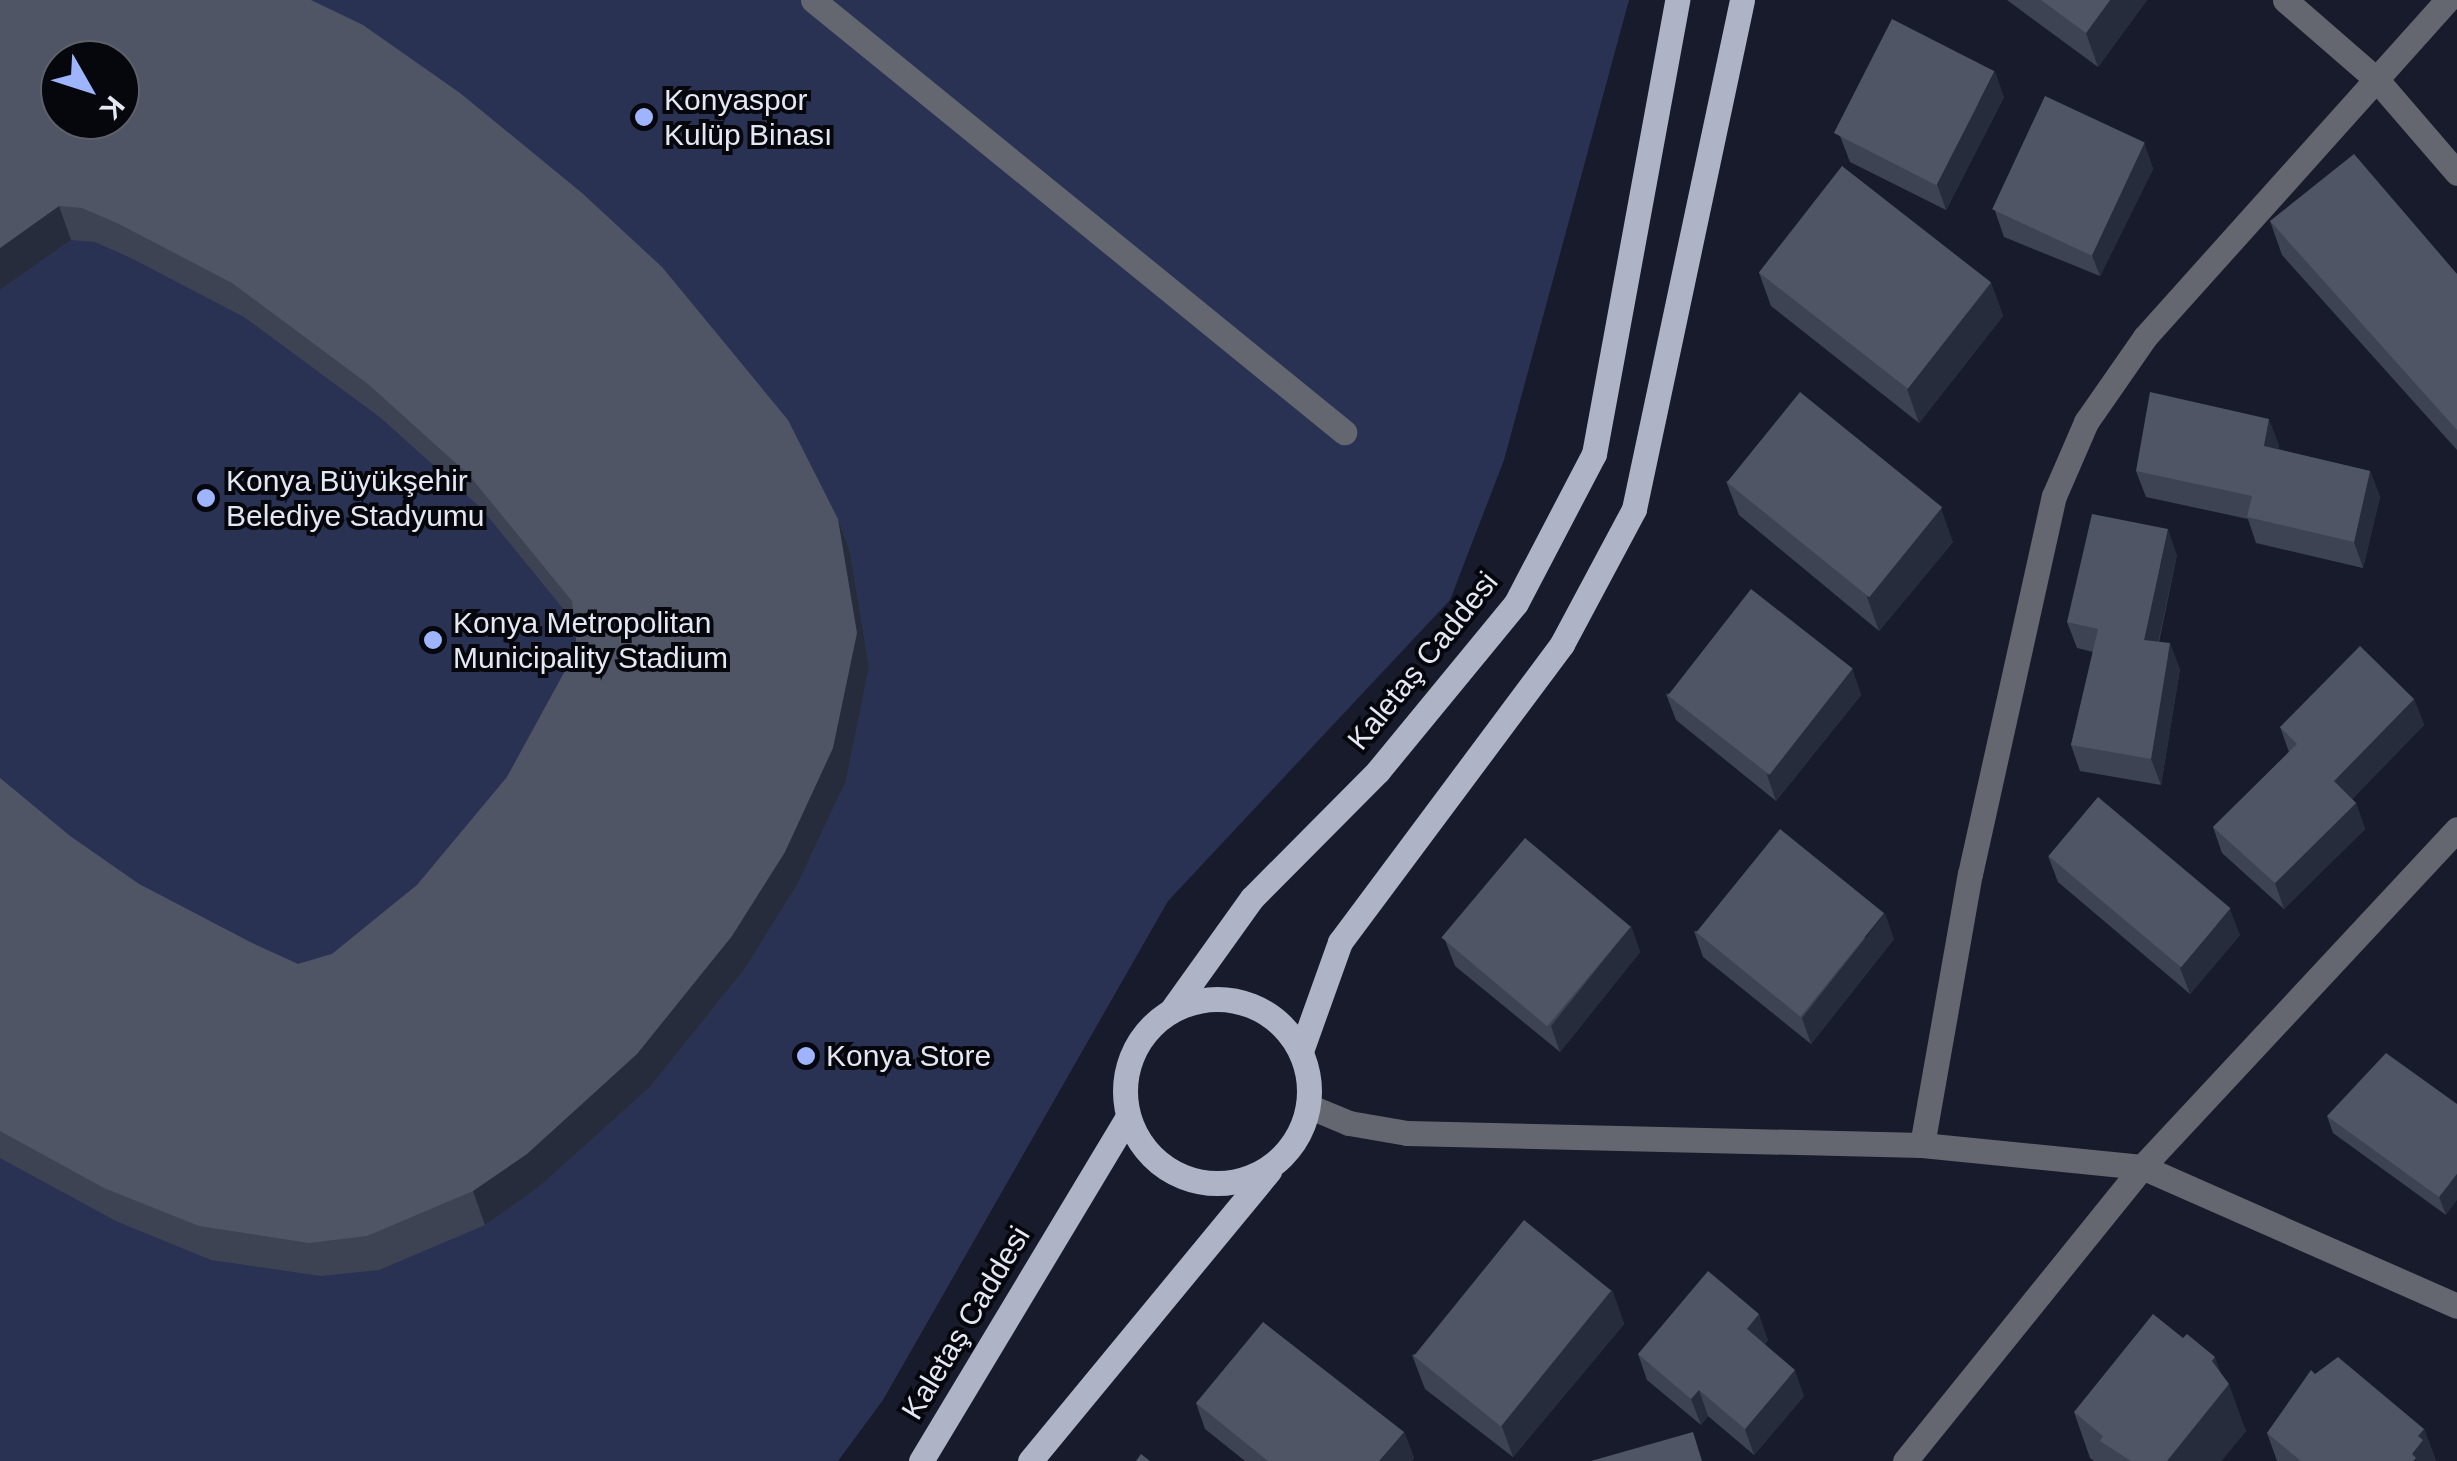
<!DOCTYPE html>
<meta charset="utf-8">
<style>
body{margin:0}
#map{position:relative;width:2457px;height:1461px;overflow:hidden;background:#171b2b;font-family:Arial,sans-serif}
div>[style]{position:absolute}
.green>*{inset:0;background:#293252}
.minor>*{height:25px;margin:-12.5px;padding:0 12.5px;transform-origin:12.5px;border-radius:12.5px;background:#646770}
.tertiary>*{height:25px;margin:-12.5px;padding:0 12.5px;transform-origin:12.5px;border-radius:12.5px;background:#646770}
.primary>*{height:25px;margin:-12.5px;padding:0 12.5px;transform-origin:12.5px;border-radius:12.5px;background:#aeb4c6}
.primary>.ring{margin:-12.5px;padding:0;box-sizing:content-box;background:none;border:25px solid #aeb4c6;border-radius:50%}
.wall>*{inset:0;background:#3e4354}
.shaded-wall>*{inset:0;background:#272c3c}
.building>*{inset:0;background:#4f5565;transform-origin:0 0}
.dots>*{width:28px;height:28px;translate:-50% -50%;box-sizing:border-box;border:5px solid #05070d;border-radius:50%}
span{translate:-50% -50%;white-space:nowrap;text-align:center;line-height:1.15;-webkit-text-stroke:8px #05070d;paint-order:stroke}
.poi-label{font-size:30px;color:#e4e8f3}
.left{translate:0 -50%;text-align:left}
.street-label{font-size:30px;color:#e4e8f3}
.north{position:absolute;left:40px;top:40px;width:100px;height:100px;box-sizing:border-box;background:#05070d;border:2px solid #5e6169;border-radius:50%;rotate:129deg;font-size:28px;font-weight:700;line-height:40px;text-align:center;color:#e4e8f3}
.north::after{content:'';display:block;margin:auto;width:35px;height:45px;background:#9eb4fd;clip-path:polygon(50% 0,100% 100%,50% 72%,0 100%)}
</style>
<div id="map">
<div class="green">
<i style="clip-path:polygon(evenodd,0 0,1629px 0,1504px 460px,1450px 600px,1168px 901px,883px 1400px,838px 1461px,0 1461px,0 0,60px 60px,120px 60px,120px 120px,60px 120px,60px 60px)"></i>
</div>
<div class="minor">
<i style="left:813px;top:0;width:685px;rotate:39.13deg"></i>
<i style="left:2285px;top:0;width:121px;rotate:41deg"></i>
<i style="left:2376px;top:79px;width:124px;rotate:49.2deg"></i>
<i style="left:1922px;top:1145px;width:275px;rotate:-80deg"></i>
<i style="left:1970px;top:874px;width:387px;rotate:-77.5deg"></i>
<i style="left:2054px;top:496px;width:81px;rotate:-66.6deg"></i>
<i style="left:2086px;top:422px;width:103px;rotate:-55.2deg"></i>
<i style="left:2145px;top:337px;width:453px;rotate:-48.1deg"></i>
</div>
<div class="tertiary">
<i style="left:1308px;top:1106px;width:44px;rotate:22.5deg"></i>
<i style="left:1349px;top:1123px;width:59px;rotate:9.8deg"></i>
<i style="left:1407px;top:1133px;width:515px;rotate:1.33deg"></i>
<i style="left:1922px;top:1145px;width:221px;rotate:5.7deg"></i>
<i style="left:2142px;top:1167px;width:344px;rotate:23.8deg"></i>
<i style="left:1905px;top:1461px;width:378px;rotate:-51.1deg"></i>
<i style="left:2142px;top:1167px;width:462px;rotate:-47deg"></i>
</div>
<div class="primary">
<i class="ring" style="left:1125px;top:999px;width:159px;height:159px"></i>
<i style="left:1171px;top:1011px;width:139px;rotate:-54.4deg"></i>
<i style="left:1252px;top:898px;width:179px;rotate:-45.2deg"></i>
<i style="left:1378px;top:771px;width:217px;rotate:-50.6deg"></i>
<i style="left:1516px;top:603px;width:168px;rotate:-62.4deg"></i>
<i style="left:1594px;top:454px;width:462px;rotate:-79.6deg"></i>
<i style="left:1301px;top:1051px;width:116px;rotate:-70.3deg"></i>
<i style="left:1340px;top:942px;width:372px;rotate:-53.3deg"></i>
<i style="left:1562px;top:644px;width:153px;rotate:-61.9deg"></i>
<i style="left:1634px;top:509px;width:520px;rotate:-78.02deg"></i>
<i style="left:921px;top:1461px;width:402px;rotate:-59deg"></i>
<i style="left:1030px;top:1461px;width:376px;rotate:-50.5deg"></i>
</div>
<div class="wall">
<i style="clip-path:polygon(0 0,838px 519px,850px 552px,869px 667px,846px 781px,797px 885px,744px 970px,649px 1088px,539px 1187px,485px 1225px,379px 1270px,321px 1276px,211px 1260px,116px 1221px,0 1158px,0 778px,70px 836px,139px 884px,252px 943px,298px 964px,332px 954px,417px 885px,507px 777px,577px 649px,574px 622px,481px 508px,381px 418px,244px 317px,131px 258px,95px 242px,71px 240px,0 290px)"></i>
<i style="clip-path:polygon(2007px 0,2147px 0,2098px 67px)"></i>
<i style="clip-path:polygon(2004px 97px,1946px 210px,1850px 162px,1840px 136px)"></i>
<i style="clip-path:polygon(2144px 143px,2153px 169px,2100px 276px,2004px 237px,1995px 211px)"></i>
<i style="clip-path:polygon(2270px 221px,2457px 274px,2457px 450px,2282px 255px)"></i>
<i style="clip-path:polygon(1759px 273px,1991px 283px,2003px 316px,1919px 423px,1771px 306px)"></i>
<i style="clip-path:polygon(2279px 445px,2278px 449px,2370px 471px,2380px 497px,2363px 568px,2256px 543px,2248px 519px,2146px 497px,2136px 471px)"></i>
<i style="clip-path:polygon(1726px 481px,1953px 542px,1879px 631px,1739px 515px)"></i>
<i style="clip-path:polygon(2177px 555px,2159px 642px,2180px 669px,2161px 785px,2080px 771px,2071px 745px,2093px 652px,2077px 648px,2067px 622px)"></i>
<i style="clip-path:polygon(1852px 669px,1861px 695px,1776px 801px,1676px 720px,1666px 694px)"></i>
<i style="clip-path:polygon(2414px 699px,2424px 725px,2352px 799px,2356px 803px,2365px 829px,2284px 909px,2222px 853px,2213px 827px,2289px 752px,2280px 727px)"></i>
<i style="clip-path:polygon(2048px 856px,2240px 935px,2190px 994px,2058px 882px)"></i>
<i style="clip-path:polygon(1631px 926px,1640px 952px,1560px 1052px,1455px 966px,1445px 940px)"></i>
<i style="clip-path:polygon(1694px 931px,1894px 939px,1811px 1044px,1703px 957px)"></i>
<i style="clip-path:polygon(2457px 1104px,2446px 1215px,2333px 1133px,2327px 1116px)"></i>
<i style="clip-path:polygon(1612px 1290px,1624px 1324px,1513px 1457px,1425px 1389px,1412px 1355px)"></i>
<i style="clip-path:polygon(1768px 1340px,1765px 1344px,1804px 1396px,1754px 1455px,1708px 1416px,1701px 1425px,1647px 1380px,1638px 1354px)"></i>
<i style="clip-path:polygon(2221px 1374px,2246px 1431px,2221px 1461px,2094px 1461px,2090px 1458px,2074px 1412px)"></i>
<i style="clip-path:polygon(2315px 1374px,2424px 1429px,2436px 1461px,2277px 1461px,2267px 1433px)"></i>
<i style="clip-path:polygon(1196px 1403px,1404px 1432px,1414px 1458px,1411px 1461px,1245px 1461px,1205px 1429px)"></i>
</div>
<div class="shaded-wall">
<i style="clip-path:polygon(2110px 0,2147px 0,2098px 67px,2086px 33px)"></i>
<i style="clip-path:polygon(1995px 71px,2004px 97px,1946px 210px,1937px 184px)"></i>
<i style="clip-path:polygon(2144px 143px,2153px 169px,2100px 276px,2090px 250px)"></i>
<i style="clip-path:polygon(59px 206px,71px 240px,0 290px,0 248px)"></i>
<i style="clip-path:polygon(1991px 283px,2003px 316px,1919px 423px,1907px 389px)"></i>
<i style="clip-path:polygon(2269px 419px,2279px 445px,2273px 472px,2264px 446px)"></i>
<i style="clip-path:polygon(2370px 471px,2380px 497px,2363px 568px,2354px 542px)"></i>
<i style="clip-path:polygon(1941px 508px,1953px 542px,1879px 631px,1867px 597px)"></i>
<i style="clip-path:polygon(838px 519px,850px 552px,869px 667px,846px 781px,797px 885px,744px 970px,649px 1088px,539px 1187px,485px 1225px,473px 1191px)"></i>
<i style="clip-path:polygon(2168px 529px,2177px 555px,2153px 666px,2144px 640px)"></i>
<i style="clip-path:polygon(2170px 643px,2180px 669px,2161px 785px,2151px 759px)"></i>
<i style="clip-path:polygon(1852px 669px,1861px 695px,1776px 801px,1767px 775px)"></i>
<i style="clip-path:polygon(2414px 699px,2424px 725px,2344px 807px,2334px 781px)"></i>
<i style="clip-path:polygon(2356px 803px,2365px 829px,2284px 909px,2275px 883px)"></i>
<i style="clip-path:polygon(2230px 909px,2240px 935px,2190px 994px,2180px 968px)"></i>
<i style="clip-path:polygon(1885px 913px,1894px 939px,1811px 1044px,1802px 1018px)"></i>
<i style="clip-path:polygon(1631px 926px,1640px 952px,1560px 1052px,1551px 1026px)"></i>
<i style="clip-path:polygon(2457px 1174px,2457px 1200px,2446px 1215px,2439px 1197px)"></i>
<i style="clip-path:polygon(1612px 1290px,1624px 1324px,1513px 1457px,1501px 1424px)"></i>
<i style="clip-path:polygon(1759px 1314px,1768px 1340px,1756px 1355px,1747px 1329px)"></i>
<i style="clip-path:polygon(2215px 1357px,2226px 1388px,2229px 1384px,2246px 1431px,2221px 1461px,2167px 1461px,2212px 1361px)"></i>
<i style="clip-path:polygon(1795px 1370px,1804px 1396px,1754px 1455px,1745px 1429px)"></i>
<i style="clip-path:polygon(1699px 1390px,1708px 1416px,1701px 1425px,1691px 1399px)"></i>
<i style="clip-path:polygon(2424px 1429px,2436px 1461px,2413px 1461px,2412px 1454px,2418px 1436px)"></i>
<i style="clip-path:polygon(1404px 1432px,1414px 1458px,1411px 1461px,1379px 1461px)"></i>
</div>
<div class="building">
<i style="clip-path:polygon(evenodd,0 0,311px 0,363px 25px,460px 93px,582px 193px,662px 267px,788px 420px,838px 519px,857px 633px,833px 748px,785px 852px,732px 936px,637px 1054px,527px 1154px,473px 1191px,367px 1236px,309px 1243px,199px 1226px,104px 1188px,0 1131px,0 778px,70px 836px,139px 884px,252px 943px,298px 964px,332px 954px,417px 885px,507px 777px,577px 649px,572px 601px,469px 475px,368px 384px,232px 283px,119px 224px,82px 208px,59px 206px,0 248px,0 0,60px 60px,120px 60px,120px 120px,60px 120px,60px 60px)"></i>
<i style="clip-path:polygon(2041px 0,2110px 0,2086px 33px)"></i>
<i style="left:1892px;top:19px;width:115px;height:128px;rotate:27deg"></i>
<i style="left:2045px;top:96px;width:110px;height:125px;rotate:25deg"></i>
<i style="clip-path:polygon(2354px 154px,2457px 274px,2457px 430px,2270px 221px)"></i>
<i style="left:1842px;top:166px;width:189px;height:135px;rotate:38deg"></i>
<i style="left:1800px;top:392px;width:183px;height:116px;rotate:39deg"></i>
<i style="clip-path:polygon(2150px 392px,2269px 419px,2264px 446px,2370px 471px,2354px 542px,2247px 517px,2252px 496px,2136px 471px)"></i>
<i style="clip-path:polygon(2092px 514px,2168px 529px,2144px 640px,2170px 643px,2151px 759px,2071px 745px,2098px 629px,2067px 622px)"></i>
<i style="left:1751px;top:589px;width:129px;height:135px;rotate:38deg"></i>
<i style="clip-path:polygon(2360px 646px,2414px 699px,2334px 781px,2356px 803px,2275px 883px,2213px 827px,2297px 744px,2280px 727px)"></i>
<i style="left:2098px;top:797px;width:173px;height:77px;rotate:40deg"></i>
<i style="left:1780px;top:829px;width:134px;height:133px;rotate:39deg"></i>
<i style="left:1525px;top:838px;width:138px;height:130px;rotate:40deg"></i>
<i style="clip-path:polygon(2386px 1053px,2457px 1104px,2457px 1174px,2439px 1197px,2327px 1116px)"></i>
<i style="left:1524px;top:1220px;width:112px;height:175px;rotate:39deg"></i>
<i style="clip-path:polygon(1708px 1271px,1759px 1314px,1747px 1329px,1795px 1370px,1745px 1429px,1699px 1390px,1691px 1399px,1638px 1354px)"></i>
<i style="clip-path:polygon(2153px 1314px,2183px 1338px,2187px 1334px,2215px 1357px,2212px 1361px,2229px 1384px,2167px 1461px,2131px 1461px,2100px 1441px,2103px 1436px,2074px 1412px)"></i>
<i style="clip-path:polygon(1263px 1322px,1404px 1432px,1379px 1461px,1268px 1461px,1196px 1403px)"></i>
<i style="clip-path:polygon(2338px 1357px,2424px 1429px,2418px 1436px,2423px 1440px,2412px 1454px,2416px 1458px,2413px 1461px,2301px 1461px,2267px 1433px,2311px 1370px,2315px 1374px)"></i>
<i style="clip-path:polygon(1693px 1432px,1702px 1461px,1591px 1461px)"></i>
<i style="clip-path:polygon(1141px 1454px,1150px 1461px,1136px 1461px)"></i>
</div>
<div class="dots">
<i style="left:644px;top:117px;background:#9eb4fd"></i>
<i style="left:206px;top:498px;background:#9eb4fd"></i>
<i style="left:433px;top:640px;background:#9eb4fd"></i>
<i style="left:806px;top:1056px;background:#9eb4fd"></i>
</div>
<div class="poi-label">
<span class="left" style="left:664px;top:117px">Konyaspor<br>Kulüp Binası</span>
<span class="left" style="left:226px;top:498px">Konya Büyükşehir<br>Belediye Stadyumu</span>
<span class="left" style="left:453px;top:640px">Konya Metropolitan<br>Municipality Stadium</span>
<span class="left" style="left:826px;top:1056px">Konya Store</span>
</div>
<div class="street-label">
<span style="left:1423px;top:661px;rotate:-51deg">Kaletaş Caddesi</span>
<span style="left:966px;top:1323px;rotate:-59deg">Kaletaş Caddesi</span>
</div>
<div class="north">K</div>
</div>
